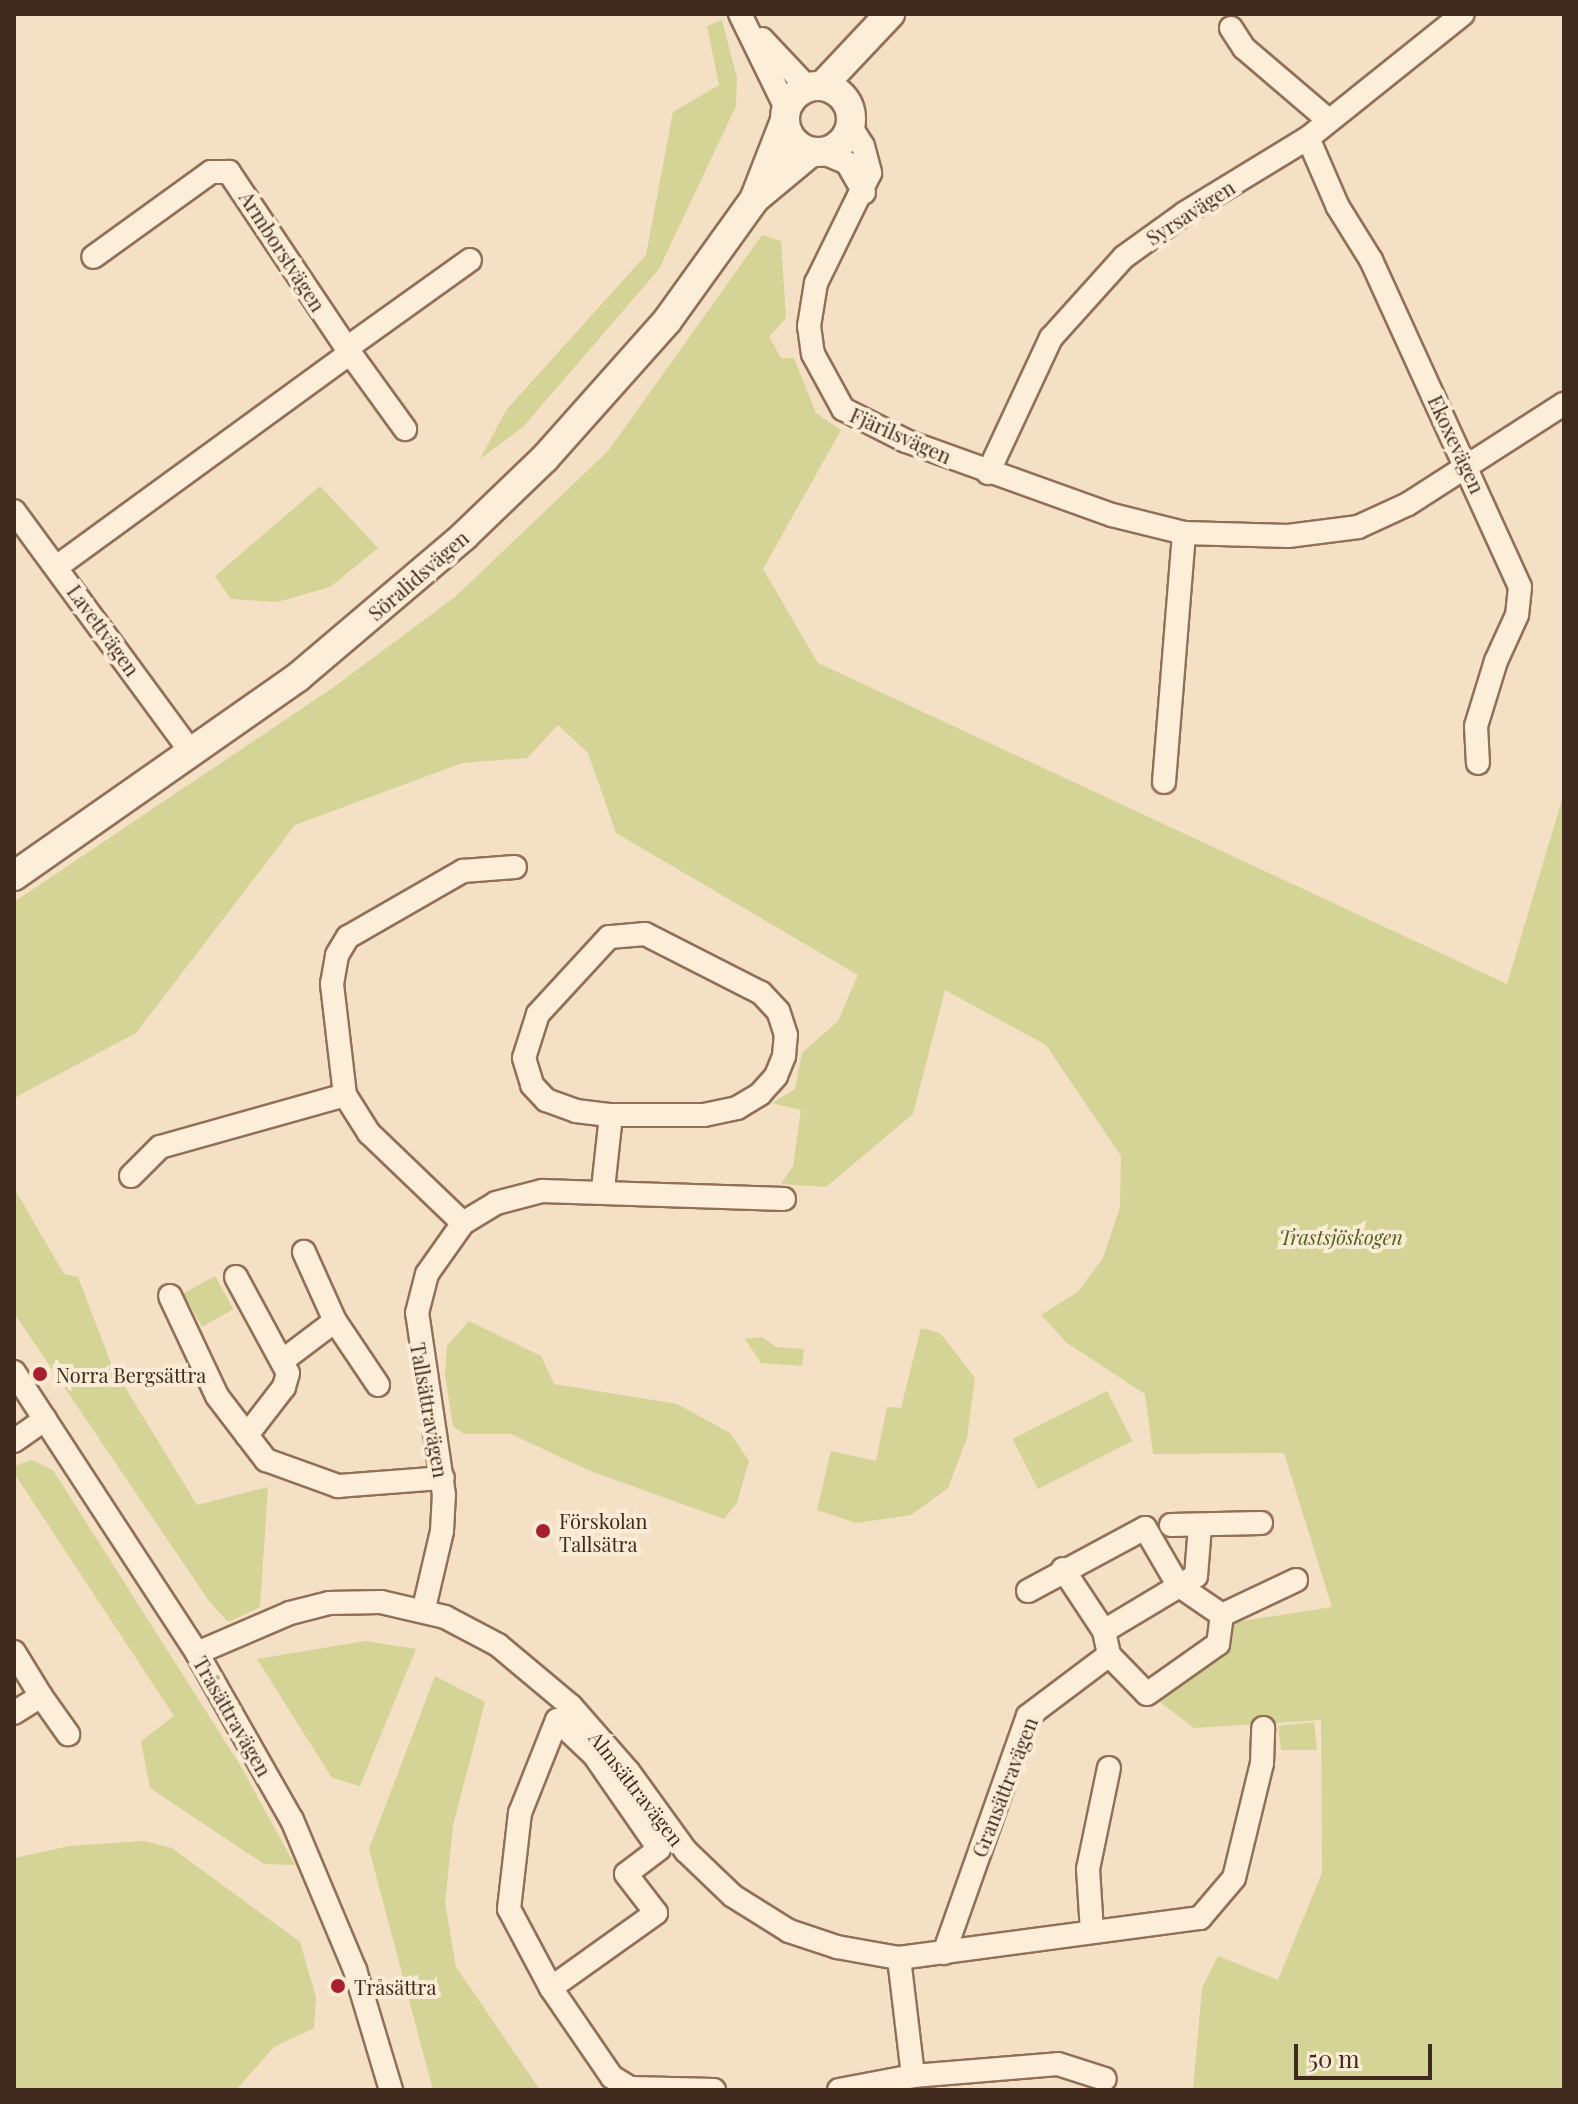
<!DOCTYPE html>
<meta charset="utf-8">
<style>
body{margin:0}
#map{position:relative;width:1578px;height:2104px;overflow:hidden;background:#f4e0c4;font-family:"Playfair Display",serif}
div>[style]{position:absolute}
.green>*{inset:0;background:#d3d496;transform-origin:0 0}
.roads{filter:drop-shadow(2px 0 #917057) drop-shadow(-2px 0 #917057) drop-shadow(0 2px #917057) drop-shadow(0 -2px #917057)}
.minor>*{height:22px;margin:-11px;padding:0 11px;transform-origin:11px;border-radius:11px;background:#fdeed9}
.tertiary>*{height:28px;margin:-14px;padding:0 14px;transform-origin:14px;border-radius:14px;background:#fdeed9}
.tertiary>.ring{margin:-14px;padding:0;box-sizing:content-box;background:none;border:28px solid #fdeed9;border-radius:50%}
.dots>*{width:22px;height:22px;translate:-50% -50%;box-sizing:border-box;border:4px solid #faebd5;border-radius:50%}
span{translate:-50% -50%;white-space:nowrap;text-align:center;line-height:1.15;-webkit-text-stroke:8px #faebd5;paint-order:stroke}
.street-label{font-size:20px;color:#3f2a1d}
.park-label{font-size:20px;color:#565e21;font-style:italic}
.poi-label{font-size:20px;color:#3f2a1d}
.left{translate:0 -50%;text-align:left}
.frame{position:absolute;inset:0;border:16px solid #3f2a1d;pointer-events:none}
.scale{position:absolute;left:1294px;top:2044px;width:138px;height:36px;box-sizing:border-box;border:4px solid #3f2a1d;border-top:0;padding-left:10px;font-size:24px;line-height:28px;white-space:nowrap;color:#3f2a1d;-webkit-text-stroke:6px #faebd5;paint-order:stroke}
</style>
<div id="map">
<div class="green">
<i style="clip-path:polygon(722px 20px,737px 78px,736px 106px,659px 269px,523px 427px,480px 459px,507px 409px,646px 255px,673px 112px,719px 85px,707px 26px)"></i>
<i style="clip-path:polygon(762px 235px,781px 241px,786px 318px,769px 337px,781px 358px,794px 358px,816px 413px,841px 430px,763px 569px,818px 663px,1507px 984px,1564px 793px,1564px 2090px,1193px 2090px,1202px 1988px,1218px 1956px,1278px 1980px,1322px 1873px,1321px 1720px,1194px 1728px,1152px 1696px,1229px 1623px,1332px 1607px,1284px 1453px,1153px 1454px,1145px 1394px,1067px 1343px,1041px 1315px,1078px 1292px,1103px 1258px,1120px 1207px,1121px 1156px,1046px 1045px,945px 990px,913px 1114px,826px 1187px,781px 1184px,793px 1166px,801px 1110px,772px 1103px,795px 1089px,802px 1053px,838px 1021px,858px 975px,616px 833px,588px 753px,558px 725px,527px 758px,462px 763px,295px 825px,136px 1033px,14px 1098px,14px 902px,334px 687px,455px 597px,609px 450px)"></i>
<i style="clip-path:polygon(320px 486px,378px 548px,330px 587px,277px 602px,231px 599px,215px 576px)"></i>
<i style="clip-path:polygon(14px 1188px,64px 1274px,78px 1277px,112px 1366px,197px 1505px,268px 1487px,260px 1607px,228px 1622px,209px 1601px,14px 1313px)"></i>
<i style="left:215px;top:1276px;width:38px;height:36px;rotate:61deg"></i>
<i style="clip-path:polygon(469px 1321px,541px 1356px,554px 1384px,677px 1404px,730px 1433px,749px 1461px,737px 1503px,724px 1519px,588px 1470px,511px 1434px,464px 1434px,453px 1426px,445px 1375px,447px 1346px)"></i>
<i style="clip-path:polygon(921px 1328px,940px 1333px,975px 1378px,967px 1438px,948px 1488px,911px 1515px,856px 1523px,817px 1510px,831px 1451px,876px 1461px,887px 1407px,901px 1408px)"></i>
<i style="clip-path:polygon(762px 1337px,776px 1347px,804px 1349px,802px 1366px,761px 1363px,745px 1339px)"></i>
<i style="left:1107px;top:1391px;width:56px;height:106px;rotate:63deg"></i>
<i style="clip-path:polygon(32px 1460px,53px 1470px,240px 1765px,295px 1865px,264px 1864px,150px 1788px,141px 1741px,174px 1716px,14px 1473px,14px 1466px)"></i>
<i style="clip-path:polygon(365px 1641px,416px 1649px,360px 1786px,332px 1778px,257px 1659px)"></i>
<i style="clip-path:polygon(435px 1676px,485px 1702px,453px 1826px,445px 1903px,456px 1967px,540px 2090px,433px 2090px,369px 1849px)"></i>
<i style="clip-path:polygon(1314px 1722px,1317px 1750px,1281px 1750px,1278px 1726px)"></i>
<i style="clip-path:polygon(144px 1841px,172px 1848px,300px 1942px,316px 1997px,314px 2028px,274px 2047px,236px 2090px,14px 2090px,14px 1858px,70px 1846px)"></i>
</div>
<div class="roads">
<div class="minor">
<i style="left:740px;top:14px;width:105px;rotate:63.9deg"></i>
<i style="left:1231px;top:28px;width:24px;rotate:57deg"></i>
<i style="left:1244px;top:48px;width:108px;rotate:40.5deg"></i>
<i style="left:762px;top:39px;width:66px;rotate:46.8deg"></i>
<i style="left:851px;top:127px;width:22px;rotate:58deg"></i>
<i style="left:863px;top:146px;width:28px;rotate:75deg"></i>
<i style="left:870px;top:173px;width:123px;rotate:116.1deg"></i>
<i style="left:816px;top:283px;width:44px;rotate:99.2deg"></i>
<i style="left:809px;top:326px;width:28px;rotate:82deg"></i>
<i style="left:813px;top:354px;width:63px;rotate:61.4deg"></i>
<i style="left:843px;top:409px;width:71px;rotate:26.9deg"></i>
<i style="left:906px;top:441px;width:219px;rotate:19.8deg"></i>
<i style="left:1112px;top:515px;width:74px;rotate:14deg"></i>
<i style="left:1184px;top:533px;width:104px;rotate:1.7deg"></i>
<i style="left:1288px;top:536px;width:71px;rotate:-7.3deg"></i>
<i style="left:1358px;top:527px;width:55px;rotate:-24.7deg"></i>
<i style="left:1408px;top:504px;width:185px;rotate:-32.7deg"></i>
<i style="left:1308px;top:138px;width:75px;rotate:66.5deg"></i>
<i style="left:1338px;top:207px;width:62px;rotate:58.1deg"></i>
<i style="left:1371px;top:260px;width:359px;rotate:65.5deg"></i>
<i style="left:1520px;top:587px;width:28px;rotate:96deg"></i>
<i style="left:1517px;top:615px;width:51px;rotate:114.5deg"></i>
<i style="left:1496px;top:661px;width:68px;rotate:107.1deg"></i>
<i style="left:1476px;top:726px;width:37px;rotate:87deg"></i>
<i style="left:824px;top:153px;width:25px;rotate:23deg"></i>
<i style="left:847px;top:163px;width:34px;rotate:60deg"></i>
<i style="left:347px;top:348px;width:151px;rotate:-35.6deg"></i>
<i style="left:350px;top:353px;width:94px;rotate:54.1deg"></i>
<i style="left:988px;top:473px;width:149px;rotate:-65deg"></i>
<i style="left:1051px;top:338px;width:109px;rotate:-48deg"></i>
<i style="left:1124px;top:257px;width:75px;rotate:-35.8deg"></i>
<i style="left:1185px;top:213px;width:144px;rotate:-31.4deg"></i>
<i style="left:1308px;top:138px;width:198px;rotate:-38.7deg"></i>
<i style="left:14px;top:511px;width:299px;rotate:53.7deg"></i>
<i style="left:58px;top:566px;width:361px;rotate:-36.1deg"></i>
<i style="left:350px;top:353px;width:218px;rotate:-123.8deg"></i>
<i style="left:229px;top:172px;width:18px;rotate:180deg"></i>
<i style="left:211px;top:172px;width:145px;rotate:144.2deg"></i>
<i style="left:1164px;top:782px;width:250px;rotate:-85.4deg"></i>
<i style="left:345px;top:1095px;width:112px;rotate:-96.7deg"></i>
<i style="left:332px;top:984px;width:29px;rotate:-80deg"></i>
<i style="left:337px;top:955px;width:21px;rotate:-59deg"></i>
<i style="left:348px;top:937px;width:133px;rotate:-29.9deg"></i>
<i style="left:463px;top:871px;width:52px;rotate:-4.4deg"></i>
<i style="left:131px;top:1176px;width:41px;rotate:-45deg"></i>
<i style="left:160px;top:1147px;width:192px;rotate:-15.7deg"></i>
<i style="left:345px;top:1095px;width:45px;rotate:57.7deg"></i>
<i style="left:369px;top:1133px;width:130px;rotate:43.8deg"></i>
<i style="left:603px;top:1189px;width:74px;rotate:-83.8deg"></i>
<i style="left:611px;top:1115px;width:93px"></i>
<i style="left:704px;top:1115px;width:34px;rotate:-12deg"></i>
<i style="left:737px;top:1108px;width:27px;rotate:-31deg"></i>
<i style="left:760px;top:1094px;width:24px;rotate:-48deg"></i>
<i style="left:776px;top:1076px;width:22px;rotate:-68deg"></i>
<i style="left:784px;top:1056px;width:21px;rotate:-85deg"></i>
<i style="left:786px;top:1035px;width:25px;rotate:-108deg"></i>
<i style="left:778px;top:1011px;width:25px;rotate:-133deg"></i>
<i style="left:761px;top:993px;width:130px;rotate:-153deg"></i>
<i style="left:645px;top:934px;width:36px;rotate:175deg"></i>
<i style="left:609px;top:937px;width:105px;rotate:132.7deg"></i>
<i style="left:538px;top:1014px;width:46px;rotate:107.7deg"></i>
<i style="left:524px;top:1058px;width:28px;rotate:73deg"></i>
<i style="left:532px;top:1085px;width:21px;rotate:47deg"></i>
<i style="left:546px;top:1100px;width:32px;rotate:20deg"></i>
<i style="left:576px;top:1111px;width:35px;rotate:7deg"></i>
<i style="left:236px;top:1277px;width:109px;rotate:61.6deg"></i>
<i style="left:288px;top:1373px;width:15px;rotate:106deg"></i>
<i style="left:284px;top:1387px;width:61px;rotate:127.6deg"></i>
<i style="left:170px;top:1296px;width:110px;rotate:64.8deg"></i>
<i style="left:217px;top:1396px;width:81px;rotate:52.6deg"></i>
<i style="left:266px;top:1460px;width:77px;rotate:19.9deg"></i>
<i style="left:338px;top:1486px;width:105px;rotate:-4.4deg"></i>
<i style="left:335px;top:1321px;width:77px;rotate:56.1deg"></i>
<i style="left:282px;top:1361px;width:66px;rotate:-37deg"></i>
<i style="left:335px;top:1321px;width:76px;rotate:-114.2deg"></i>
<i style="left:14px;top:1372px;width:335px;rotate:56.9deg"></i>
<i style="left:197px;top:1653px;width:192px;rotate:60.4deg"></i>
<i style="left:292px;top:1820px;width:163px;rotate:67.2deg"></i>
<i style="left:355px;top:1970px;width:125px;rotate:73.3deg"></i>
<i style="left:14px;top:1441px;width:38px;rotate:-35deg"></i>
<i style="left:1171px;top:1525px;width:90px;rotate:-1.3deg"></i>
<i style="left:1063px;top:1569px;width:74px;rotate:56.5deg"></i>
<i style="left:1104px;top:1631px;width:25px;rotate:78deg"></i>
<i style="left:1109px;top:1655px;width:54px;rotate:45.7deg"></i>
<i style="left:1147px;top:1694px;width:87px;rotate:-35.2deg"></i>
<i style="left:1218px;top:1644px;width:29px;rotate:-82deg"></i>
<i style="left:1222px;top:1615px;width:82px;rotate:-25.3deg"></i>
<i style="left:1028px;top:1591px;width:133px;rotate:-28.3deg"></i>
<i style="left:1145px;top:1528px;width:66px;rotate:59.9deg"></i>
<i style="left:1178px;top:1585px;width:53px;rotate:34.3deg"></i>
<i style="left:424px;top:1608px;width:79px;rotate:-76.8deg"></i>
<i style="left:442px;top:1531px;width:36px;rotate:-87deg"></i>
<i style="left:444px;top:1495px;width:184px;rotate:-98.4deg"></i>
<i style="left:417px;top:1313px;width:40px;rotate:-75.6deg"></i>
<i style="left:427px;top:1274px;width:62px;rotate:-54.8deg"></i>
<i style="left:463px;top:1223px;width:39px;rotate:-31deg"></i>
<i style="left:496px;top:1203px;width:48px;rotate:-14.6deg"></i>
<i style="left:542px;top:1191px;width:242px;rotate:1.9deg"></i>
<i style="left:1104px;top:1631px;width:107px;rotate:-30.9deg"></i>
<i style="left:1196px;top:1576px;width:50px;rotate:-85.4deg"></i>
<i style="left:14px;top:1652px;width:52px;rotate:58.5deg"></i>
<i style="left:41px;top:1696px;width:32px;rotate:148deg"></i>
<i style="left:197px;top:1653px;width:101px;rotate:-23.3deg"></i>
<i style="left:290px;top:1613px;width:40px;rotate:-14.4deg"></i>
<i style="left:329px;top:1603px;width:52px;rotate:-1.1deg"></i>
<i style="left:381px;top:1602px;width:66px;rotate:13.2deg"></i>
<i style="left:445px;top:1617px;width:60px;rotate:27.8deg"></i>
<i style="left:498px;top:1645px;width:95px;rotate:39.9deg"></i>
<i style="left:571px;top:1706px;width:86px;rotate:48.8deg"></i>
<i style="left:628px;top:1771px;width:99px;rotate:54.1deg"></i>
<i style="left:686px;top:1851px;width:65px;rotate:43.8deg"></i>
<i style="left:733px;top:1896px;width:66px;rotate:32deg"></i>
<i style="left:789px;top:1931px;width:51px;rotate:18.4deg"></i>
<i style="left:837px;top:1947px;width:63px;rotate:10.1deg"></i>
<i style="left:899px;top:1958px;width:304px;rotate:-7.6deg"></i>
<i style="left:1200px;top:1918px;width:52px;rotate:-49.6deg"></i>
<i style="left:1234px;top:1878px;width:118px;rotate:-76.3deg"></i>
<i style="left:1262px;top:1763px;width:35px;rotate:-88deg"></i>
<i style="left:41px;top:1696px;width:47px;rotate:54.6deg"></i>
<i style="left:1092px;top:1931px;width:62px;rotate:-93.7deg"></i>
<i style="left:1088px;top:1869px;width:103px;rotate:-78.3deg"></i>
<i style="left:944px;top:1953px;width:251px;rotate:-70.5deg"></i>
<i style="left:1028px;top:1716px;width:101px;rotate:-37deg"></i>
<i style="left:899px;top:1958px;width:119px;rotate:83.2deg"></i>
<i style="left:913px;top:2076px;width:145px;rotate:-4.7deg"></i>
<i style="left:1058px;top:2064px;width:49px;rotate:17.7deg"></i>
<i style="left:551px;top:1988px;width:89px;rotate:-118deg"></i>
<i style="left:509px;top:1909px;width:97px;rotate:-83.5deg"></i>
<i style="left:520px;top:1813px;width:100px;rotate:-68.3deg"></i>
<i style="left:557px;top:1720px;width:51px;rotate:43.4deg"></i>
<i style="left:594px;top:1755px;width:114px;rotate:55.3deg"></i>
<i style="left:659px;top:1849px;width:41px;rotate:142.9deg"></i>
<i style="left:626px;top:1874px;width:49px;rotate:52.4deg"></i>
<i style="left:656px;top:1913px;width:129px;rotate:144.5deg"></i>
<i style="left:551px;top:1988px;width:108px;rotate:55.6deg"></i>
<i style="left:612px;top:2077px;width:21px;rotate:31deg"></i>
<i style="left:630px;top:2088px;width:84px;rotate:1.4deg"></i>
<i style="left:839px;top:2090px;width:75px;rotate:-10.7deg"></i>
</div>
<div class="tertiary">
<i style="left:823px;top:85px;width:98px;rotate:-46.7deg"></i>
<i class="ring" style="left:785px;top:86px;width:38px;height:38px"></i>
<i style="left:757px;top:197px;width:70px;rotate:-39.8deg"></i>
<i style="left:14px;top:876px;width:347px;rotate:-35deg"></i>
<i style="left:298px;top:677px;width:218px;rotate:-40.3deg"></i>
<i style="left:464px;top:536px;width:112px;rotate:-43.9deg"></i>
<i style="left:545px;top:458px;width:183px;rotate:-48.3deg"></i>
<i style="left:667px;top:321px;width:149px;rotate:-54.3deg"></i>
<i style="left:754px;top:200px;width:83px;rotate:-68.7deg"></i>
</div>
</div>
<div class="dots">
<i style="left:40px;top:1374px;background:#a81f30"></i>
<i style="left:543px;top:1531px;background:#a81f30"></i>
<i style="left:338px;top:1986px;background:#a81f30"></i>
</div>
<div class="street-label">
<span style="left:1190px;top:212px;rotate:-33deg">Syrsavägen</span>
<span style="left:283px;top:251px;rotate:57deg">Armborstvägen</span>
<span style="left:901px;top:435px;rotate:24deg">Fjärilsvägen</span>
<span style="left:1457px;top:444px;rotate:65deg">Ekoxevägen</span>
<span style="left:418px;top:575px;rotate:-41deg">Söralidsvägen</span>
<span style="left:104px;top:630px;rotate:54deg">Lavettvägen</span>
<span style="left:430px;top:1410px;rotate:80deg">Tallsättravägen</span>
<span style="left:233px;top:1716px;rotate:60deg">Tråsättravägen</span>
<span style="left:1004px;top:1787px;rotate:-69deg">Gransättravägen</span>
<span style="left:637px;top:1788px;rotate:52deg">Almsättravägen</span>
</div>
<div class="park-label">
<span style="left:1341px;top:1236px">Trastsjöskogen</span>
</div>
<div class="poi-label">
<span class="left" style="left:56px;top:1374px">Norra Bergsättra</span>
<span class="left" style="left:559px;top:1532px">Förskolan<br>Tallsätra</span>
<span class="left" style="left:354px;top:1986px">Tråsättra</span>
</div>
<div class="frame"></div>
<div class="scale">50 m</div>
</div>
